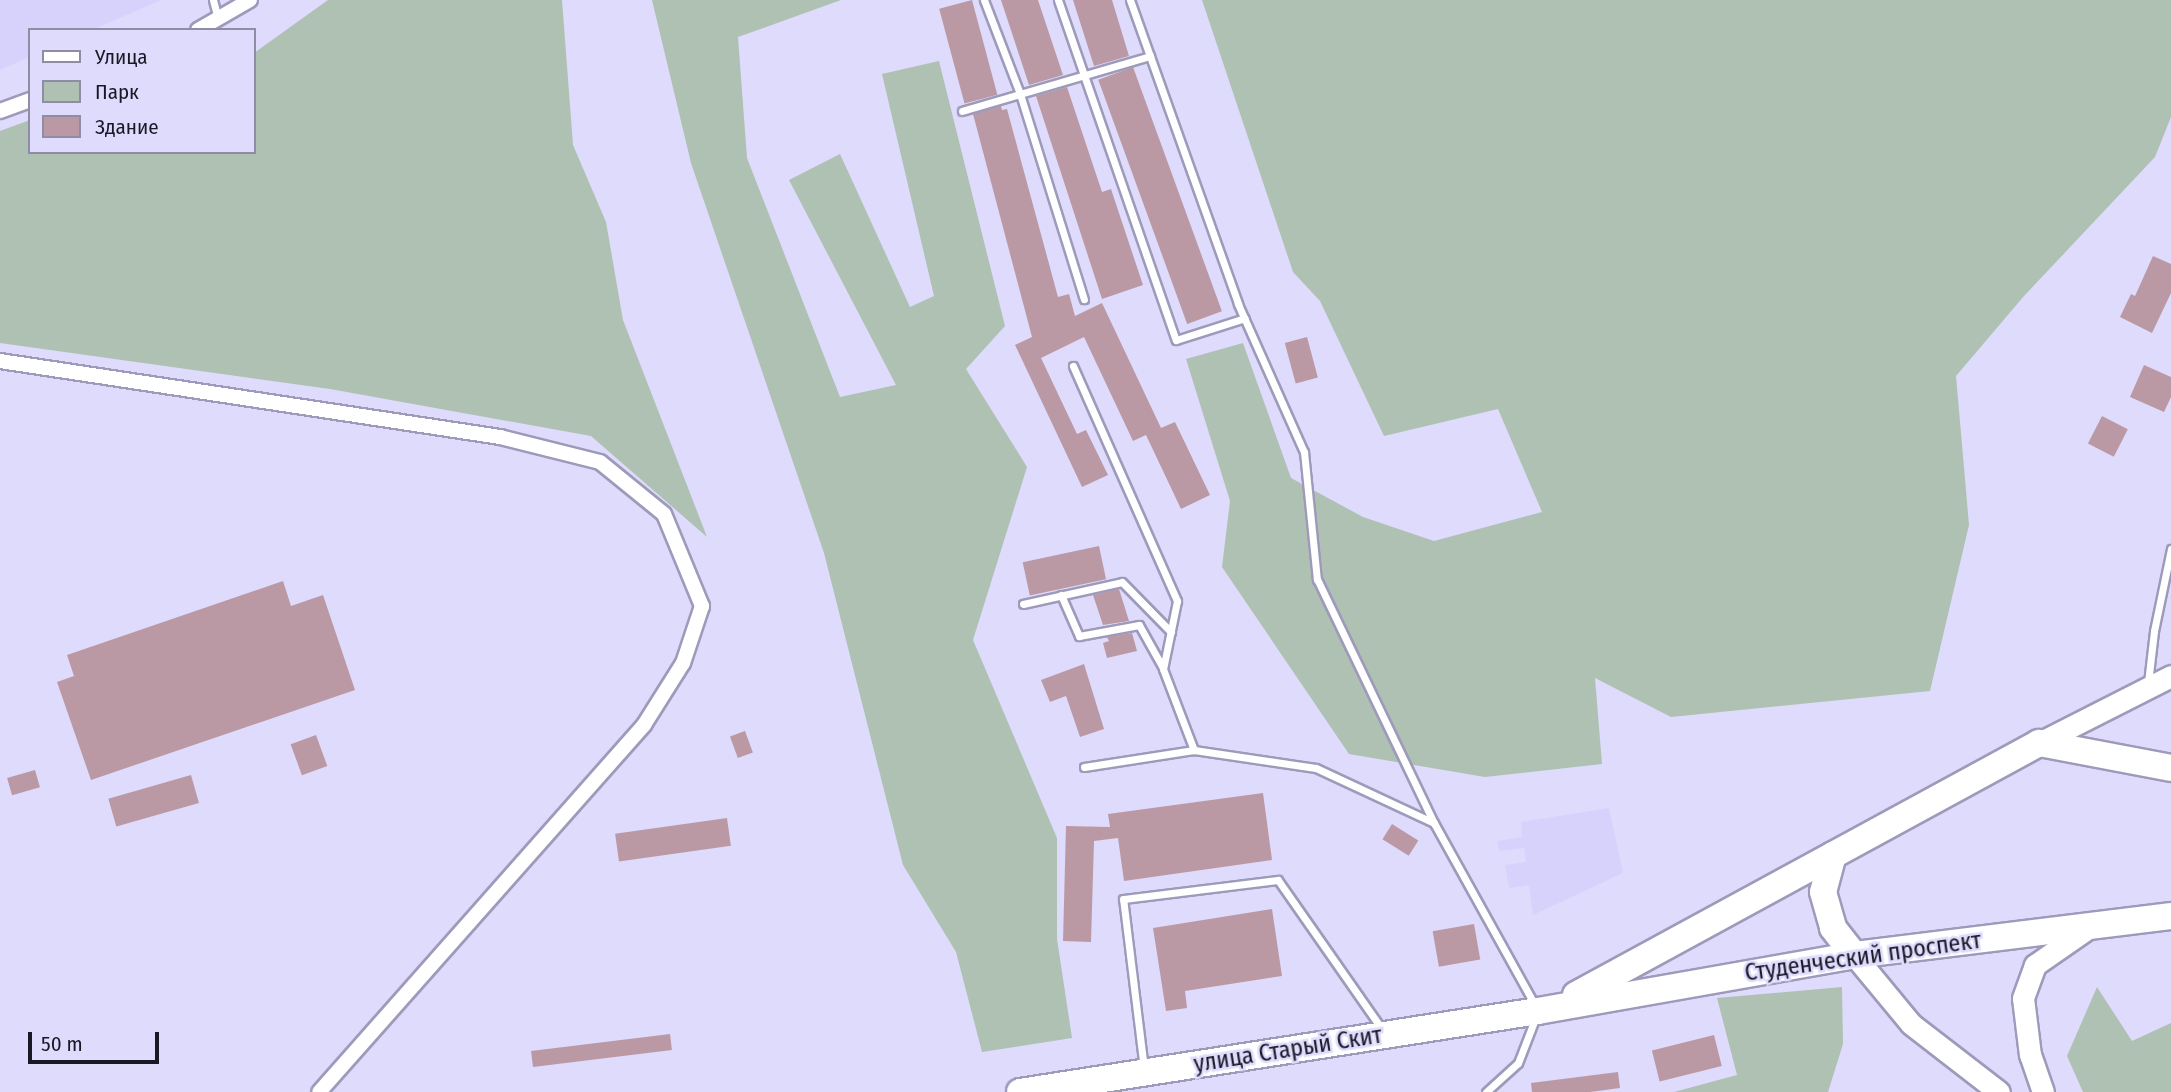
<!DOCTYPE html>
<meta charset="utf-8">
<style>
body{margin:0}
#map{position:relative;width:2171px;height:1092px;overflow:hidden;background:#dedbfd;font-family:"Fira Sans Condensed",sans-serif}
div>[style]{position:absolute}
.built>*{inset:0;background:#d7d2fc}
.green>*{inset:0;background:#aec1b3}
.building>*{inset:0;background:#bb99a4;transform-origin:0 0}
.roads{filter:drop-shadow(2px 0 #9d9aba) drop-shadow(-2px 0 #9d9aba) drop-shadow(0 2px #9d9aba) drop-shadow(0 -2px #9d9aba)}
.lane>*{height:7px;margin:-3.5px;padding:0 3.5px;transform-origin:3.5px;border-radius:3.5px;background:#fff}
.street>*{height:14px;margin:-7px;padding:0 7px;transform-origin:7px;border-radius:7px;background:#fff}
.secondary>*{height:21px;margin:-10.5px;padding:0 10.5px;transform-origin:10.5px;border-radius:10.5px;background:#fff}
.highway>*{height:26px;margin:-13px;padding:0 13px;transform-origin:13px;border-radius:13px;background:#fff}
span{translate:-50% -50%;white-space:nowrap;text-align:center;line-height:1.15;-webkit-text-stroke:5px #dedbfd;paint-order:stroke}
.street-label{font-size:24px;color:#191824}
.legend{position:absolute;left:28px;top:28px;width:228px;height:126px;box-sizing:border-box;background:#dedbfd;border:2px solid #8f8da6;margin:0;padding:9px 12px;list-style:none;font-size:21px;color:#191824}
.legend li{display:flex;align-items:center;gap:14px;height:35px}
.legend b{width:35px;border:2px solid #8f8da6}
.scale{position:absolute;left:28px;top:1032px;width:131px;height:32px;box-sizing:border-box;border:4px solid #191824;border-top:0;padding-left:9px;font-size:21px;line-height:24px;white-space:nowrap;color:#191824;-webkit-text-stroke:5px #dedbfd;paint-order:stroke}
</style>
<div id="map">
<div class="built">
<i style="clip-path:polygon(0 0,161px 0,92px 30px,30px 30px,30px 57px,0 70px)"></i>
<i style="clip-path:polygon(1609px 808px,1623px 873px,1533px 915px,1529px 885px,1509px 888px,1505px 865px,1526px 862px,1524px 848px,1499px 851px,1497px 841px,1522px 837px,1521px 822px)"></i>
</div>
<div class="green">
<i style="clip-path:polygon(328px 0,562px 0,573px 145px,606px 222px,623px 320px,707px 537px,591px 436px,330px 389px,0 343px,0 131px,30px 120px,30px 152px,254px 152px,254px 53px)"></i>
<i style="clip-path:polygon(652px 0,841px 0,738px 37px,747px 158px,840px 397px,896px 385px,789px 180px,840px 154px,910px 307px,934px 296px,882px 74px,939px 61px,1005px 326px,966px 369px,1027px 467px,973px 640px,1057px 838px,1057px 939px,1072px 1038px,982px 1052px,956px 952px,903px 865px,824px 553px,691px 163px)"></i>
<i style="clip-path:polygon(1202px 0,2171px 0,2171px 117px,2155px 157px,2024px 296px,1956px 376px,1969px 525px,1930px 691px,1671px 717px,1595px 678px,1602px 764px,1485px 777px,1349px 754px,1222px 567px,1230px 501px,1186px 359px,1243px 343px,1291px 478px,1363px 517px,1434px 541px,1542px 512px,1498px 409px,1384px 436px,1320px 301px,1293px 272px)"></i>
<i style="clip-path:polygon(1842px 987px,1843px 1044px,1828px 1092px,1674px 1092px,1737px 1075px,1717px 998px)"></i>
<i style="clip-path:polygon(2097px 987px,2132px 1041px,2171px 1023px,2171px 1092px,2083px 1092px,2067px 1056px)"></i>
</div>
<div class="building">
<i style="left:972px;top:0;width:98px;height:34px;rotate:75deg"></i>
<i style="clip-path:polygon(1001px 0,1038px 0,1063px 75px,1029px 85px)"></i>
<i style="clip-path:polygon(1073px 0,1112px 0,1129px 56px,1094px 66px)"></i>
<i style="left:1133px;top:67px;width:260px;height:37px;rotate:70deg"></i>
<i style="clip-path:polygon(1067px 87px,1102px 192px,1111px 189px,1143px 285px,1102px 299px,1036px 96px)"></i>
<i style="clip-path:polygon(1001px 106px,1002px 110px,1007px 109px,1058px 297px,1069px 294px,1075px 316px,1102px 303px,1161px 428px,1175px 422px,1210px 495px,1181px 509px,1146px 435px,1133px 441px,1084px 337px,1041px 358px,1077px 434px,1086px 430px,1108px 475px,1082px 487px,1015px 345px,1032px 337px,973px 114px)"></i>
<i style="clip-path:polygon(2153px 256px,2171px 264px,2171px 293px,2152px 333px,2120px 317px,2131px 294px,2135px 296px)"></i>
<i style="left:1307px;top:337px;width:42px;height:23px;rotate:75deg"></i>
<i style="clip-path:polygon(2144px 365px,2171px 377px,2171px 397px,2164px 412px,2130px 397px)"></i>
<i style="left:2102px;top:416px;width:29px;height:31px;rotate:27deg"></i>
<i style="left:1099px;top:546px;width:34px;height:78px;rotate:78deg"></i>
<i style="clip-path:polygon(283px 581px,291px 606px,323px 595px,355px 690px,91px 780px,57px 682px,74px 676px,67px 655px)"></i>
<i style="clip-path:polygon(1119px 589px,1129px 621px,1103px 625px,1093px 595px)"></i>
<i style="clip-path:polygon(1132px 633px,1137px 651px,1107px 658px,1103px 643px,1109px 641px,1107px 637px)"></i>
<i style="clip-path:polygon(1084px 664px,1104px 729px,1080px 737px,1066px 696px,1050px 702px,1041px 680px)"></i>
<i style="left:745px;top:731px;width:23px;height:16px;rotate:70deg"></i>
<i style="left:316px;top:735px;width:33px;height:27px;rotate:70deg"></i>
<i style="left:35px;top:770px;width:18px;height:29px;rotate:74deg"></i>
<i style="left:191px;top:775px;width:29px;height:86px;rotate:74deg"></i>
<i style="clip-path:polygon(1263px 793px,1272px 860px,1124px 881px,1118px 838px,1094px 841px,1091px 942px,1063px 941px,1066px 826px,1110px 827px,1108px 814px)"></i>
<i style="left:727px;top:818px;width:28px;height:113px;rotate:82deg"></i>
<i style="left:1392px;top:824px;width:31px;height:18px;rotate:32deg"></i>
<i style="clip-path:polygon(1272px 909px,1282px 976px,1185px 991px,1187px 1008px,1166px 1011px,1153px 928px)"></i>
<i style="left:1474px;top:924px;width:36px;height:42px;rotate:80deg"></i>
<i style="left:670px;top:1034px;width:16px;height:140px;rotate:83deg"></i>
<i style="left:1714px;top:1035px;width:32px;height:64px;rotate:76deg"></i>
<i style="clip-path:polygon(1618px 1072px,1620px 1088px,1590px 1092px,1532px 1092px,1531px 1083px)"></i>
</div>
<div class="roads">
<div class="lane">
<i style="left:213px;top:0;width:20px;rotate:75deg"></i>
<i style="left:984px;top:0;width:101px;rotate:69deg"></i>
<i style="left:1020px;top:94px;width:215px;rotate:72.7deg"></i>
<i style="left:1058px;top:0;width:360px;rotate:70.9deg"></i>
<i style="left:1176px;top:340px;width:72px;rotate:-17.7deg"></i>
<i style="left:1130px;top:0;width:323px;rotate:70.4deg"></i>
<i style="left:1238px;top:304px;width:162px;rotate:66deg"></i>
<i style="left:1304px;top:452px;width:128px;rotate:84.2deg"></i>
<i style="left:1317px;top:579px;width:271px;rotate:64.4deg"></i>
<i style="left:962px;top:111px;width:196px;rotate:-16.3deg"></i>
<i style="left:1073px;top:366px;width:257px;rotate:66.1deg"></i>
<i style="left:1177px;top:601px;width:69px;rotate:101.6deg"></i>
<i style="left:1163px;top:669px;width:87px;rotate:69.1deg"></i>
<i style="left:1194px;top:750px;width:123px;rotate:8.4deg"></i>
<i style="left:1316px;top:768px;width:130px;rotate:25deg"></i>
<i style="left:1434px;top:823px;width:208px;rotate:61deg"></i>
<i style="left:1061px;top:595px;width:45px;rotate:66.3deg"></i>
<i style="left:1079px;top:636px;width:61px;rotate:-10.4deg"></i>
<i style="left:1139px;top:625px;width:49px;rotate:60.8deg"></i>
<i style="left:1023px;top:604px;width:101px;rotate:-12.5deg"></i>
<i style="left:1122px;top:582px;width:70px;rotate:45.6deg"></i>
<i style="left:2148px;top:683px;width:52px;rotate:-83.4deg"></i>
<i style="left:2154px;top:631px;width:84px;rotate:-78.3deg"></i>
<i style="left:1084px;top:767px;width:111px;rotate:-8.8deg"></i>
<i style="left:1144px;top:1069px;width:171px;rotate:-97deg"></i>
<i style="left:1123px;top:899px;width:156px;rotate:-7deg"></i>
<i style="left:1278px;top:880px;width:182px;rotate:55.1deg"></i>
<i style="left:1486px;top:1092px;width:43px;rotate:-42.2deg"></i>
<i style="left:1518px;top:1063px;width:47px;rotate:-68.9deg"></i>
</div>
<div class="street">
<i style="left:198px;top:30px;width:60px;rotate:-30deg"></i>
<i style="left:0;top:111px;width:32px;rotate:-20deg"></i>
<i style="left:0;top:361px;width:506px;rotate:8.64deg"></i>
<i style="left:500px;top:437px;width:103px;rotate:14deg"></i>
<i style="left:600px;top:462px;width:82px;rotate:39.1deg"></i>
<i style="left:664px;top:514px;width:100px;rotate:67.6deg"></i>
<i style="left:702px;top:606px;width:60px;rotate:108.4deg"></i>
<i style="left:683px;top:663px;width:73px;rotate:122.2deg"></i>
<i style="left:644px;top:725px;width:490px;rotate:131.5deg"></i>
</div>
<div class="secondary">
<i style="left:2039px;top:743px;width:148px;rotate:-26.9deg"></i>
<i style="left:1854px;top:955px;width:89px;rotate:50.4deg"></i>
<i style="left:1911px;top:1024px;width:111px;rotate:37.7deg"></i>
<i style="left:2043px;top:1092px;width:39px;rotate:-109deg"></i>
<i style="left:2030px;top:1055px;width:57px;rotate:-97deg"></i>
<i style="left:2023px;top:998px;width:35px;rotate:-70deg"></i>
<i style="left:2035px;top:965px;width:68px;rotate:-34.9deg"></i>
</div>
<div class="highway">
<i style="left:1833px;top:855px;width:38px;rotate:105deg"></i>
<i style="left:1823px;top:892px;width:37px;rotate:74deg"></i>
<i style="left:1833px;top:928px;width:34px;rotate:52deg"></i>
<i style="left:1576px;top:995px;width:527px;rotate:-28.56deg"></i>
<i style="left:2039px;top:743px;width:134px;rotate:10.7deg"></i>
<i style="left:1020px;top:1092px;width:524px;rotate:-8.89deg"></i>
<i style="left:1538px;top:1011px;width:321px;rotate:-10deg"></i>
<i style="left:1854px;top:955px;width:319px;rotate:-7deg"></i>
</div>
</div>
<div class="street-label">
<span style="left:1863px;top:957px;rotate:-8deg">Студенческий проспект</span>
<span style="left:1288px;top:1050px;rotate:-9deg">улица Старый Скит</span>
</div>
<ul class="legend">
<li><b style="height:9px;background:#fff"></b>Улица</li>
<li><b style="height:19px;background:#aec1b3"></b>Парк</li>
<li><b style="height:19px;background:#bb99a4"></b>Здание</li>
</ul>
<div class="scale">50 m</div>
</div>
